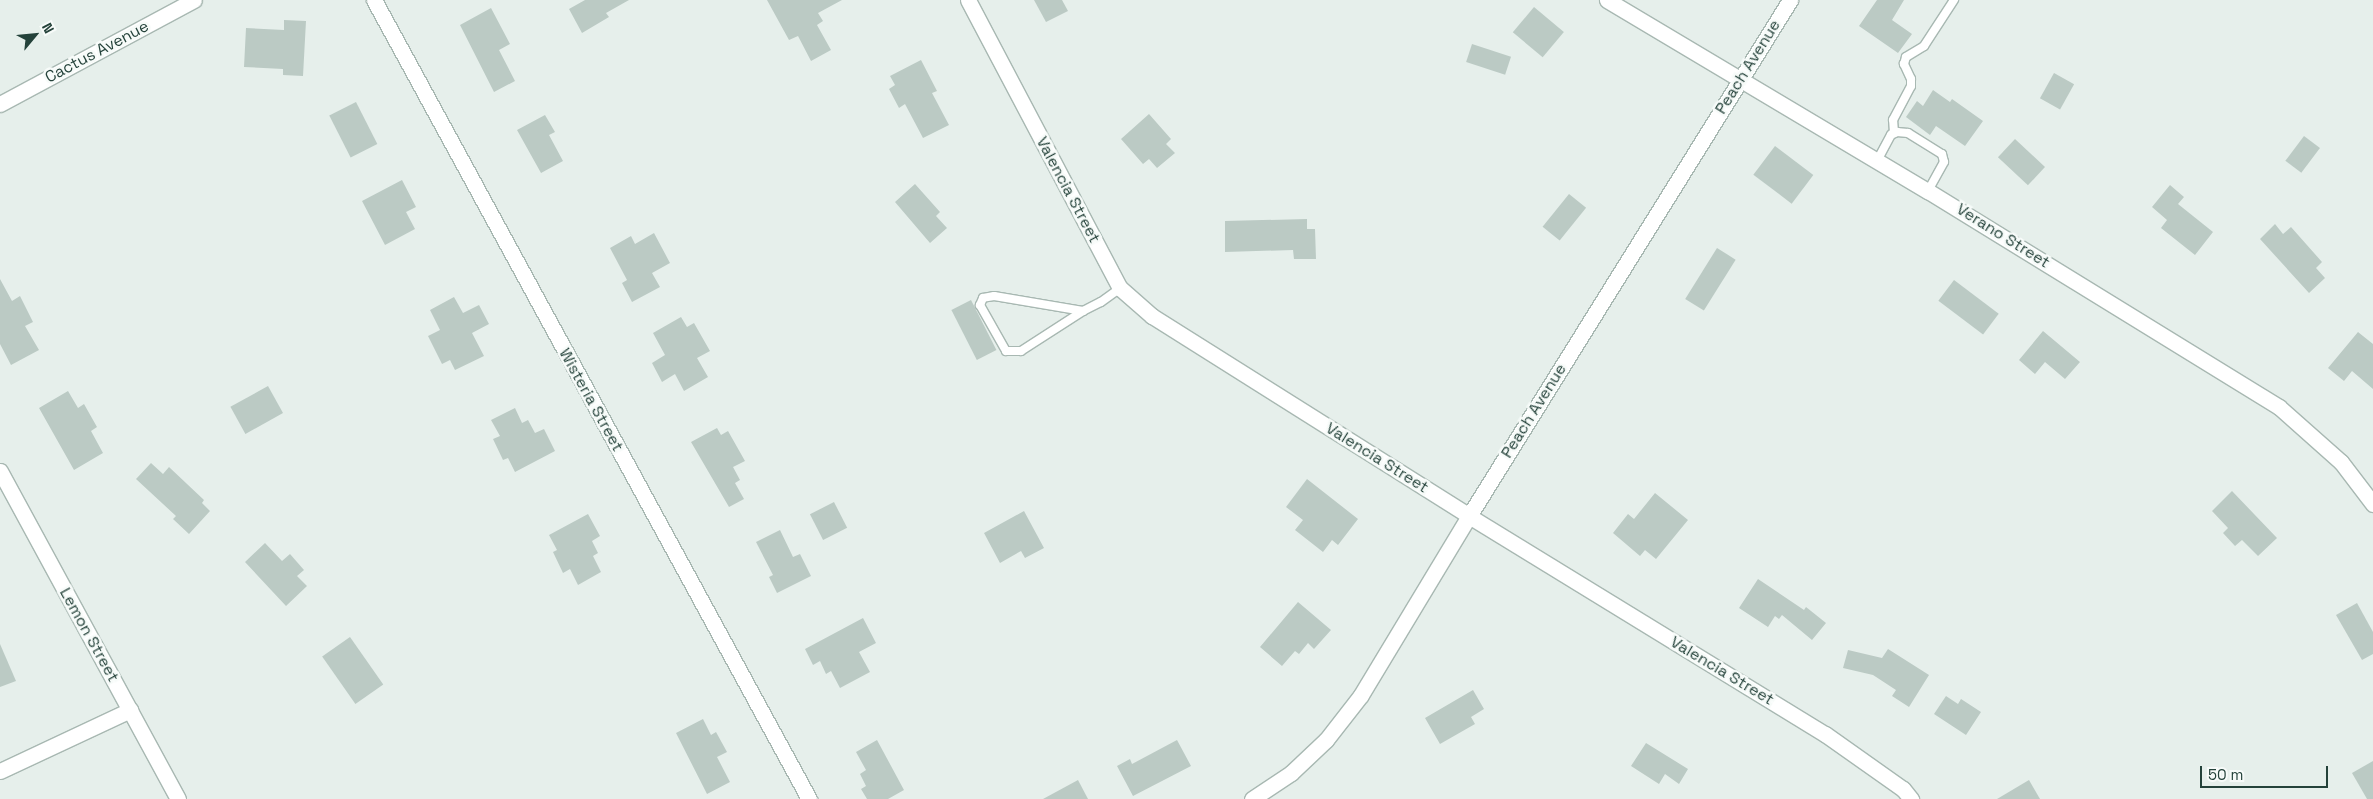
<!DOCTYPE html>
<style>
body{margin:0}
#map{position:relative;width:2373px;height:799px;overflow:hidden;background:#e6efeb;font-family:"Space Grotesk",sans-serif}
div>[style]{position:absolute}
.building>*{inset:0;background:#bbcac4;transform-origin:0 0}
.roads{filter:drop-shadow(1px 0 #a8b8b2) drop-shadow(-1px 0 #a8b8b2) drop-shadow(0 1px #a8b8b2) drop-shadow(0 -1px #a8b8b2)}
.lane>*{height:8px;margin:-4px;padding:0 4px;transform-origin:4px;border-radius:4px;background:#fff}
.street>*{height:15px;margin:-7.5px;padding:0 7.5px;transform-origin:7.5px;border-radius:7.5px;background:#fff}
.secondary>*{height:15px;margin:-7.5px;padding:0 7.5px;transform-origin:7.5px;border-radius:7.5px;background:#fff}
span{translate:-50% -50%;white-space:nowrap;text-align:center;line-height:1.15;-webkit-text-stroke:5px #f7fbf9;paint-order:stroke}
.street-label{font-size:16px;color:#24423a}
.north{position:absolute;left:10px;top:10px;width:50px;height:50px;-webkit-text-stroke:4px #f7fbf9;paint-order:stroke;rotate:62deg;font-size:14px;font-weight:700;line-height:20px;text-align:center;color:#24423a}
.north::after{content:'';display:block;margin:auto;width:18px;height:22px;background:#24423a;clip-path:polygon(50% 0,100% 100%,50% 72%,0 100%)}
.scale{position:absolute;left:2200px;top:766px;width:128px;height:22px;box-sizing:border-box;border:2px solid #24423a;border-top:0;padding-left:6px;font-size:15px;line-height:18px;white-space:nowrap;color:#24423a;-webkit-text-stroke:4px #f7fbf9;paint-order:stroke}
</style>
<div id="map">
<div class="building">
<i style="clip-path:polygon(585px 0,629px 0,606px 13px,609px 17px,582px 33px,569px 9px)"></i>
<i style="clip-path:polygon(767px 0,842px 0,818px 13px,823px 21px,817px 25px,831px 50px,811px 61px,798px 36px,789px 40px)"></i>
<i style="clip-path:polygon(1034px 0,1062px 0,1068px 11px,1046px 22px)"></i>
<i style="clip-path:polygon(1877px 0,1904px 0,1892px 20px,1912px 34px,1898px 53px,1859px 26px)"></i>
<i style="left:1534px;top:7px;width:39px;height:33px;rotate:40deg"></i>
<i style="clip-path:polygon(491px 8px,510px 44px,499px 50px,515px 81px,494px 92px,460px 25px)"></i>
<i style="clip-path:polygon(284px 20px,306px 21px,303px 76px,283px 75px,283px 69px,244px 67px,246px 28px,284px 30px)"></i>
<i style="left:1472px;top:44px;width:41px;height:19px;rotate:18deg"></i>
<i style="clip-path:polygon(921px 60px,937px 91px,932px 93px,949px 125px,923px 138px,905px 104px,899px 108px,889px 89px,895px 85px,890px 76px)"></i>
<i style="left:2054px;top:73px;width:23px;height:29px;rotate:29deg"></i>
<i style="clip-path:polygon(1933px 90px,1950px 102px,1952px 99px,1983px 121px,1965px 146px,1936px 126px,1930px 135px,1906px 117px,1917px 101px,1923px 106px)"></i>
<i style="left:356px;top:102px;width:47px;height:30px;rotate:63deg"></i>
<i style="clip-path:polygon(1149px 114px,1171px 139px,1166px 144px,1175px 153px,1157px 168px,1149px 159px,1143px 164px,1121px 139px)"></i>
<i style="clip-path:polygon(545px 115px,555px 132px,549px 135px,563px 161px,541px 173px,517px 130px)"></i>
<i style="left:2304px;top:136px;width:20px;height:31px;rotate:37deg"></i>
<i style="left:2015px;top:139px;width:41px;height:25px;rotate:43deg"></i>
<i style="left:1775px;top:146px;width:48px;height:36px;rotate:37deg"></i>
<i style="clip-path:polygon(402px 180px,416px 207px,406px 212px,415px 229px,385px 245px,362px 201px)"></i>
<i style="clip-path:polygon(915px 184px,940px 212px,936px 216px,947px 228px,930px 243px,895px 202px)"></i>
<i style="clip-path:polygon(2170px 185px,2184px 197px,2178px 204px,2213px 232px,2195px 255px,2161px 228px,2167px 220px,2152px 207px)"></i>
<i style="left:1569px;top:194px;width:22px;height:42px;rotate:39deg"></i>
<i style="clip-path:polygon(1307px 219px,1307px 229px,1315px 229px,1316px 259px,1294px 259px,1293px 250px,1225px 252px,1225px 221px)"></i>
<i style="clip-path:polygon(2275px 224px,2283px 234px,2291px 227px,2322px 262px,2316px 268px,2325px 278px,2309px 293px,2260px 239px)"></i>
<i style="clip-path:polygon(654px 233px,670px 263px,652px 273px,660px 287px,632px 302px,622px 283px,627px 280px,610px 248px,631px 236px,635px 244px)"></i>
<i style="left:1717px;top:248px;width:22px;height:60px;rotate:32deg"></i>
<i style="clip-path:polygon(0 279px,12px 301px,20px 296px,33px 322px,25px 326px,39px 350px,11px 365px,0 344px)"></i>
<i style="left:1954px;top:280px;width:56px;height:26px;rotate:37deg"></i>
<i style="clip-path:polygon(454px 297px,463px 313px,479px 305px,489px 324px,472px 333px,484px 356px,455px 370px,450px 360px,442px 364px,428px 336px,440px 330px,430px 310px)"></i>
<i style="left:971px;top:300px;width:56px;height:22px;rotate:63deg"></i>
<i style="clip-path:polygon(681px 317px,687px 327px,694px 323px,710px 351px,697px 358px,708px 377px,684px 391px,675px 374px,662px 382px,652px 363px,665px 355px,653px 333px)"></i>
<i style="clip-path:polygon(2043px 331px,2080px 362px,2065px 379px,2045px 362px,2035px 374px,2019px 360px)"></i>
<i style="clip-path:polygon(2358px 332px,2373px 344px,2373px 389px,2352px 371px,2344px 381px,2328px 368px)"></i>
<i style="left:268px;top:386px;width:31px;height:43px;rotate:61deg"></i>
<i style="clip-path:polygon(68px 391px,78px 408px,84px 404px,97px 427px,91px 431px,103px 453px,74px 470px,39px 408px)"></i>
<i style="clip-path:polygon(515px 408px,522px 423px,528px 420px,535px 433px,544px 429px,555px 451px,515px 472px,508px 458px,503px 460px,493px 439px,500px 436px,491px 420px)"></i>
<i style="clip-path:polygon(717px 428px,721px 435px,728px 431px,745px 461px,733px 467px,740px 480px,735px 483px,744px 499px,729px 507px,691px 442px)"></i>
<i style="clip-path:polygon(151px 463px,163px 474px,169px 467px,204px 500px,202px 503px,210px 511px,189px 534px,173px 519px,176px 516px,136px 479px)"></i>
<i style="clip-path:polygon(1307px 479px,1358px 519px,1338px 545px,1332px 540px,1323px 552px,1295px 530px,1303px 520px,1286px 507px)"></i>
<i style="clip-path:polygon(2232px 491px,2277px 538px,2258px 556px,2242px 540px,2235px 546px,2223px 533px,2228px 528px,2212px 511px)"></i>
<i style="clip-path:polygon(1655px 493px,1688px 520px,1656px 559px,1645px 550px,1640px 556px,1613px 533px,1628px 514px,1634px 519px)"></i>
<i style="left:834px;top:502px;width:29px;height:27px;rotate:63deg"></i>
<i style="clip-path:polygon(1024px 511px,1044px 548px,1025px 558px,1021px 551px,1000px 563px,984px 533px)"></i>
<i style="clip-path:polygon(588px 514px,600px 536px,592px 541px,598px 553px,593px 556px,601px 572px,578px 585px,570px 569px,563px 573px,553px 552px,557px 550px,549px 535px)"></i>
<i style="clip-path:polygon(780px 530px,793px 557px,800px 554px,811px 576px,777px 593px,769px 577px,773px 575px,756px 542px)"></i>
<i style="clip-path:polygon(265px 543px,282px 561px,290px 554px,304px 570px,297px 576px,307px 586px,286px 606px,245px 562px)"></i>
<i style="clip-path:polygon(1758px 579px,1804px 610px,1806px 607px,1826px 623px,1812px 640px,1782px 615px,1779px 619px,1775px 616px,1768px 627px,1739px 608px)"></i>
<i style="clip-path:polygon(1298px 602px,1331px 630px,1314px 649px,1308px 643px,1299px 654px,1295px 651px,1282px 666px,1260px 647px)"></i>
<i style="clip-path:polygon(2357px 603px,2373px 632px,2373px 654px,2362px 660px,2336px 615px)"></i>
<i style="clip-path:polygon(863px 618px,876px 643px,859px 652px,870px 672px,840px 688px,831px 671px,826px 674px,820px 661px,813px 665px,805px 649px)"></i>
<i style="left:350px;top:637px;width:58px;height:34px;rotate:55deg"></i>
<i style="clip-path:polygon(0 644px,16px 681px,0 687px)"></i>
<i style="clip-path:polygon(1888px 649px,1929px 675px,1909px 707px,1892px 696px,1896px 690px,1873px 675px,1843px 668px,1848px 650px,1882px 658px)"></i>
<i style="clip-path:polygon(1473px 690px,1484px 709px,1471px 717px,1475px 724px,1440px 744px,1425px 718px)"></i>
<i style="clip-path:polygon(1946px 696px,1958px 704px,1961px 699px,1981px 712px,1966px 735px,1934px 714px)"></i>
<i style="clip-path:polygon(703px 719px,711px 735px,716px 732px,727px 752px,717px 757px,730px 782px,707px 794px,676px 733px)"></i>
<i style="clip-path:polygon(877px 740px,904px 790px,888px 799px,867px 799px,861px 789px,866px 786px,860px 774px,866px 770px,856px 752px)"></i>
<i style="clip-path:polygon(1177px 740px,1191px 766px,1133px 796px,1117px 766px,1130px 759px,1132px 764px)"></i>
<i style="clip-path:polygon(1646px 743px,1688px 769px,1679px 784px,1665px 774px,1659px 784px,1631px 766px)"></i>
<i style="clip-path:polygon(2373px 761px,2373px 799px,2367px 799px,2352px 773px)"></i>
<i style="clip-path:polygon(1078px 780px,1088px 799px,1043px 799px)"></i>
<i style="clip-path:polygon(2029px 780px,2040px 799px,1997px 799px)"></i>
</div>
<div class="roads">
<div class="lane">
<i style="left:1894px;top:133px;width:13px;rotate:-94deg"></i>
<i style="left:1893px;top:120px;width:38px;rotate:-62deg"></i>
<i style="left:1911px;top:86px;width:7px;rotate:-90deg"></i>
<i style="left:1911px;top:79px;width:17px;rotate:-115deg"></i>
<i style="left:1904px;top:64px;width:7px;rotate:-74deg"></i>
<i style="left:1906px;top:57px;width:21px;rotate:-31deg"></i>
<i style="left:1924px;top:46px;width:55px;rotate:-56.9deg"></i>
<i style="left:1877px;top:161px;width:30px;rotate:-62deg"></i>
<i style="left:1891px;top:135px;width:7px;rotate:-27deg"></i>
<i style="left:1897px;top:132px;width:11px;rotate:5deg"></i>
<i style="left:1908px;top:133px;width:40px;rotate:32deg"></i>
<i style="left:1942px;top:154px;width:8px;rotate:76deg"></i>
<i style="left:1944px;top:162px;width:33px;rotate:119deg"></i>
<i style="left:1083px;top:311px;width:90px;rotate:-170.4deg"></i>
<i style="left:994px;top:296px;width:11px;rotate:170deg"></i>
<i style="left:983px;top:298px;width:8px;rotate:113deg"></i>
<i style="left:980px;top:305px;width:53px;rotate:60.5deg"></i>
<i style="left:1006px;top:351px;width:15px"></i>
<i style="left:1021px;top:351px;width:74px;rotate:-32.8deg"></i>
<i style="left:1083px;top:311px;width:20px;rotate:-27deg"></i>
<i style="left:1101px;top:302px;width:24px;rotate:-36deg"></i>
</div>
<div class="street">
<i style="left:374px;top:0;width:910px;rotate:61.43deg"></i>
<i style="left:968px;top:0;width:326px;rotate:62.2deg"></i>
<i style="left:1120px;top:288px;width:43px;rotate:41.2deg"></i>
<i style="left:1152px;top:316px;width:375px;rotate:32.2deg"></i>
<i style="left:1469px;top:516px;width:417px;rotate:31.5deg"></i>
<i style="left:1825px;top:734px;width:95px;rotate:35.2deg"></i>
<i style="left:1903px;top:789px;width:13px;rotate:51deg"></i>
<i style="left:1607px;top:0;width:374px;rotate:30.8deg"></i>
<i style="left:1928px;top:191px;width:412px;rotate:31.6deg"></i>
<i style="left:2279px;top:407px;width:83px;rotate:41.6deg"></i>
<i style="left:2341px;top:462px;width:53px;rotate:52.7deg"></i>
<i style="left:0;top:104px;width:220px;rotate:-28.2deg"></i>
<i style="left:0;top:771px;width:144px;rotate:-25.1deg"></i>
<i style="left:1252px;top:799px;width:47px;rotate:-33.7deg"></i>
<i style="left:1291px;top:773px;width:48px;rotate:-43.3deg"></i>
<i style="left:1326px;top:740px;width:57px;rotate:-52.1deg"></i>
<i style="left:1361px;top:695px;width:209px;rotate:-58.9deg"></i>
<i style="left:1469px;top:516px;width:608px;rotate:-58.11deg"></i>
</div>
<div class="secondary">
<i style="left:0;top:471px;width:373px;rotate:61.5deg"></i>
</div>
</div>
<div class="street-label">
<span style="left:97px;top:52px;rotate:-28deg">Cactus Avenue</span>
<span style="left:1748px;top:67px;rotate:-58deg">Peach Avenue</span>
<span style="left:1068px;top:190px;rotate:62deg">Valencia Street</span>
<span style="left:2003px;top:236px;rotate:32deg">Verano Street</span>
<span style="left:591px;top:400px;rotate:61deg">Wisteria Street</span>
<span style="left:1534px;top:411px;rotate:-58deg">Peach Avenue</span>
<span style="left:1377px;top:458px;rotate:32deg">Valencia Street</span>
<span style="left:89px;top:635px;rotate:61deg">Lemon Street</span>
<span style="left:1722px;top:671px;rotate:31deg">Valencia Street</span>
</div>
<div class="north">N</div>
<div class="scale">50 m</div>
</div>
